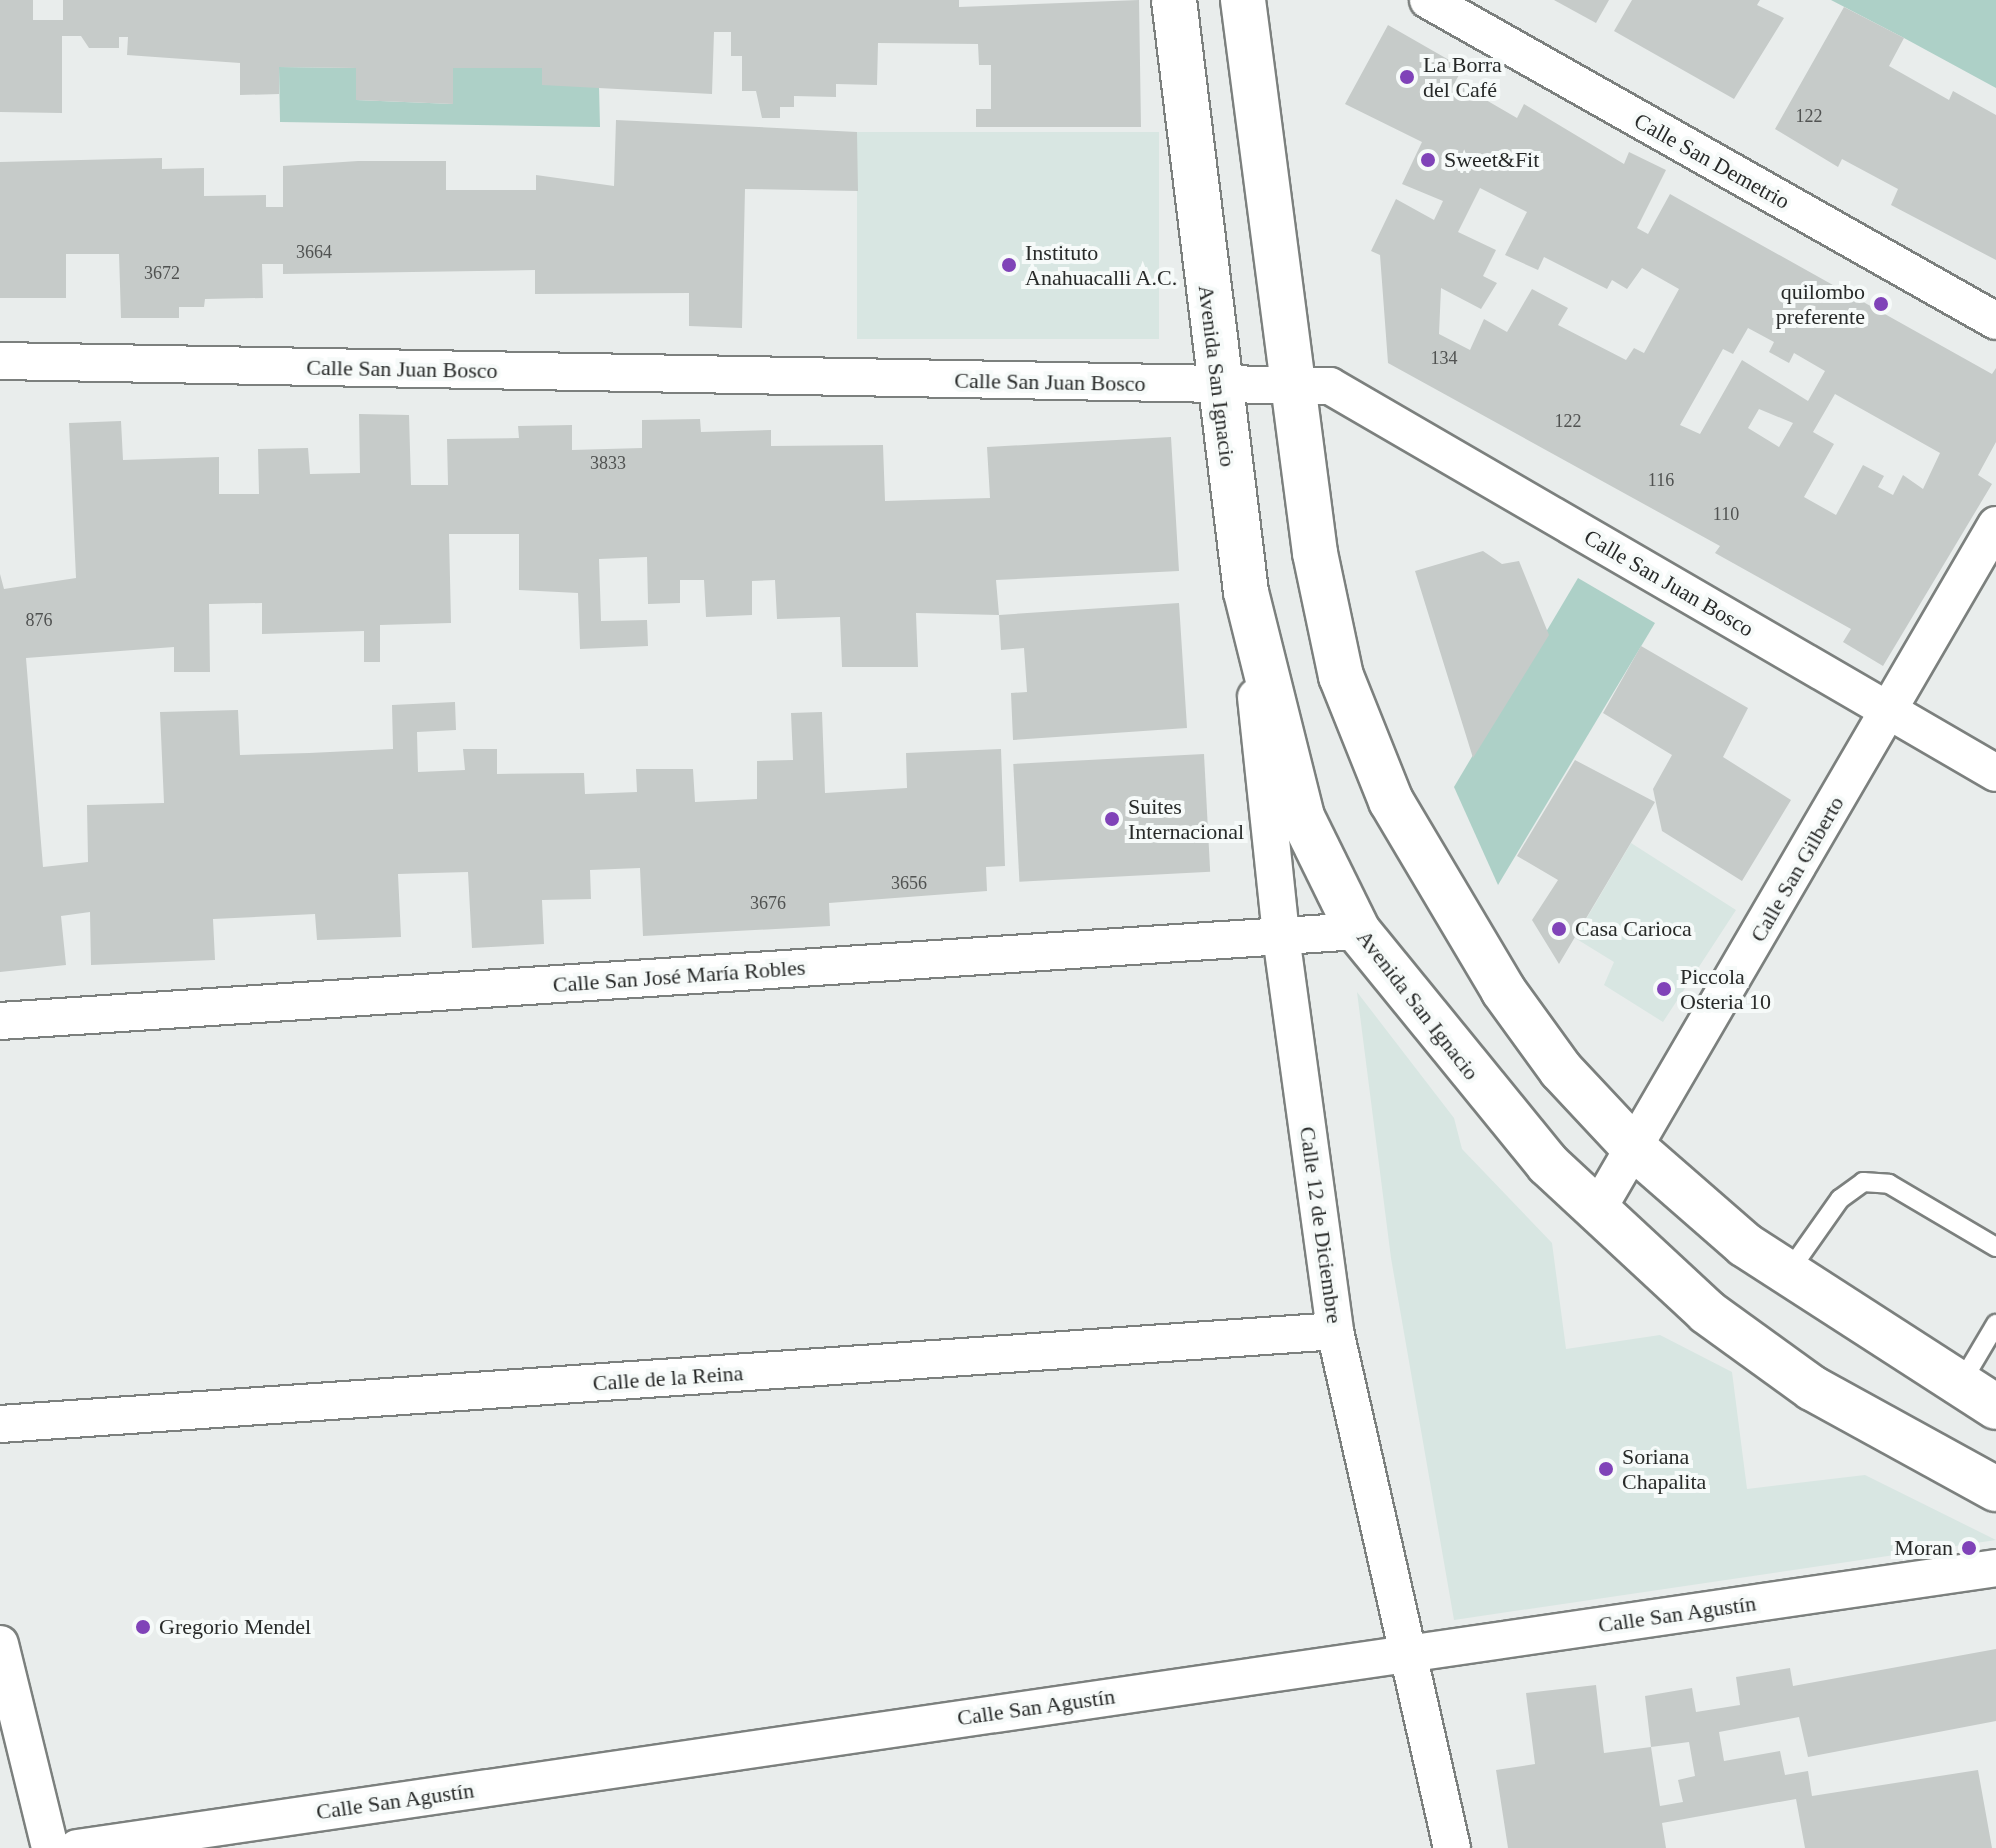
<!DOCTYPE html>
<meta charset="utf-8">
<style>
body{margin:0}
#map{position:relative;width:1996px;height:1848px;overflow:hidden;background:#e9edec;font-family:"Times New Roman",serif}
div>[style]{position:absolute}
.built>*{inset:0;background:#d8e6e2;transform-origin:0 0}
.green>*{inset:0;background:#add0c7}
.building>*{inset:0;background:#c6cbc9;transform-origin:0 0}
.roads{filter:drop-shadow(2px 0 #7c807e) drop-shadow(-2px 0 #7c807e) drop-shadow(0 2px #7c807e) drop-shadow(0 -2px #7c807e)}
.lane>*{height:18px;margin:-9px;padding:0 9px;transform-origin:9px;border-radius:9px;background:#fff}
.street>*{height:36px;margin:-18px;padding:0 18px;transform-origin:18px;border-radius:18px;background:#fff}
.secondary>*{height:44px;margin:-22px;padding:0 22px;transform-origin:22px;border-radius:22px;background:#fff}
.dots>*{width:22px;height:22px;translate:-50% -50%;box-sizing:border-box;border:4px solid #f6faf9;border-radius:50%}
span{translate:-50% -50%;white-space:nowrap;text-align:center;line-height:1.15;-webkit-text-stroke:8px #f6faf9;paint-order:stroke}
.number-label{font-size:18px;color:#505251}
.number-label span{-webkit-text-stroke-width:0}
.poi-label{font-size:22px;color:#282a29}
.left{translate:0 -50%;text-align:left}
.right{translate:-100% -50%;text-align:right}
.street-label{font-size:22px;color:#282a29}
</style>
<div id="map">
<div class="built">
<i style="left:857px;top:132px;width:302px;height:207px"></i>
<i style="clip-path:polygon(1631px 843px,1736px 910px,1663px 1022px,1604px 985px,1614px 962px,1575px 938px)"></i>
<i style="clip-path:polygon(1357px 992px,1454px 1118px,1462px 1149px,1552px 1243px,1566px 1349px,1660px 1335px,1732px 1372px,1747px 1489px,1865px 1475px,1996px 1540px,1454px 1620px,1391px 1258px)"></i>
</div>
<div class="green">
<i style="clip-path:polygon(1831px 0,1996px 0,1996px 88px,1904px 38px)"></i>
<i style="clip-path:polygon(279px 67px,356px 68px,356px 100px,453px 104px,453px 68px,542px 68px,599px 86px,600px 127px,280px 122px)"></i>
<i style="clip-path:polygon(1578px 578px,1655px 623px,1498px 885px,1454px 787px)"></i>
</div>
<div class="building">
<i style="clip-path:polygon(0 0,33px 0,33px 20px,63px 20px,63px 0,959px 0,959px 7px,1139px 0,1141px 127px,976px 127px,976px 109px,991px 109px,991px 65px,979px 65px,978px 44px,878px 43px,877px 85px,836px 84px,836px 97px,794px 96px,794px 107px,780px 107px,780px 118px,762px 118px,756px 91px,742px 91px,742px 56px,731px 56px,731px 32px,714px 32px,712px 94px,542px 85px,542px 68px,453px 68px,453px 104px,356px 100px,356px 68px,279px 67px,279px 94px,240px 95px,240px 63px,127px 55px,128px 37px,119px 37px,119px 48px,89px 48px,81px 36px,62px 36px,62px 113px,0 112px)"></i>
<i style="clip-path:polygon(1554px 0,1609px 0,1596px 23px)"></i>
<i style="clip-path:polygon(1632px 0,1760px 0,1757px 5px,1784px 18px,1734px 99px,1614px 31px)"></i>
<i style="clip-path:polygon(1844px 7px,1904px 38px,1889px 66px,1949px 100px,1953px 91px,1996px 115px,1996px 260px,1891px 205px,1898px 189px,1842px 159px,1838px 167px,1775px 129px)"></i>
<i style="clip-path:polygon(evenodd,1388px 25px,1463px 68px,1455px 82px,1517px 118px,1524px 104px,1624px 164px,1629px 152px,1666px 170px,1637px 228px,1648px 234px,1670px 194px,1992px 374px,1996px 368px,1996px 442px,1978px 475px,1992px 484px,1883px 666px,1843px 642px,1851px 629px,1715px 553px,1720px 546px,1388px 363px,1380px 255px,1371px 251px,1396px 199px,1434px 220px,1443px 201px,1402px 184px,1422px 142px,1345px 104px,1388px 25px,1480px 188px,1527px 212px,1505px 255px,1538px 270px,1544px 257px,1607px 289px,1612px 280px,1627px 289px,1642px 268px,1679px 289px,1644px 353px,1634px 348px,1626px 360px,1558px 325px,1568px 308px,1532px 289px,1507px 332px,1484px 319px,1470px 350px,1439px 334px,1441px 288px,1481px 309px,1497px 283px,1483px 276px,1496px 250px,1458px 232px,1480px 188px,1388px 25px,1748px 328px,1774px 342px,1769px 352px,1789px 363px,1794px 353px,1825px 371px,1808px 401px,1742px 360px,1700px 434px,1680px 425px,1723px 349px,1733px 354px,1748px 328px,1388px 25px,1835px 394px,1940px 453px,1923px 489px,1903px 475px,1893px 495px,1878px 487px,1884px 476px,1863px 465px,1836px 515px,1804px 497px,1834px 444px,1813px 432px,1835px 394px,1388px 25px,1759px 409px,1793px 423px,1779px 447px,1748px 428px,1759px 409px)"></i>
<i style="clip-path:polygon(616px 120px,857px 132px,858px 191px,745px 189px,742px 328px,689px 326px,689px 293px,535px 294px,535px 270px,283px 274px,283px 264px,262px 264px,263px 298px,205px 299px,204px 307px,179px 307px,179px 318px,121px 318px,119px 254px,66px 254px,66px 298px,0 298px,0 162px,162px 158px,162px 169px,204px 168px,204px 196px,266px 195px,266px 207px,283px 207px,283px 166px,358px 161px,446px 161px,446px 190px,536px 190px,536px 175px,614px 186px)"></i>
<i style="clip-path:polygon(359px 414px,409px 415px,411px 485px,448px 485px,447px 439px,519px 438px,518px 426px,572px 425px,572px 450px,642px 448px,642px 420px,700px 419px,701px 432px,771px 430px,771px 446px,883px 445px,885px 501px,990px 498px,987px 447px,1171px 437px,1179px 571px,996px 580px,999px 615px,916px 613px,918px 667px,842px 667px,840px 617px,777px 619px,775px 580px,752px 581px,752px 615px,706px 617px,704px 580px,680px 580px,680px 603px,648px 604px,647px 557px,599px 559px,601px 621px,647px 620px,648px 646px,580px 649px,578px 593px,519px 590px,519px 534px,449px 534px,451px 623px,380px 625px,380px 662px,364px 662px,364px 631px,262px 634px,262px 603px,209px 604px,210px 672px,174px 672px,174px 647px,26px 658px,43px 867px,88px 862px,87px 805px,164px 803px,160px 712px,238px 710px,240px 755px,309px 753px,393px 749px,392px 705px,455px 702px,456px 730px,417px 732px,418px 772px,465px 770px,463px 749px,497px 749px,497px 774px,584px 773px,585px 794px,637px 792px,636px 769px,693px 769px,695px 802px,757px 799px,757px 761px,793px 760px,791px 713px,822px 712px,825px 793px,907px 788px,906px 753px,1001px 749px,1005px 866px,986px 867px,987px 891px,829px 903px,830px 926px,643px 936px,640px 868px,590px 870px,591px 899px,542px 900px,544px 944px,472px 948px,468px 872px,398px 874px,401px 937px,317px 940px,315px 914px,213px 919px,215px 960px,91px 965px,90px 912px,61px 916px,66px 965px,0 972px,0 574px,4px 589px,76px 578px,69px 423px,121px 421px,123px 460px,219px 457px,219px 494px,259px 494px,258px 449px,308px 448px,310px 474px,360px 473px)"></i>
<i style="clip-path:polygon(1483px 551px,1502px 564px,1519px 561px,1549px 635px,1473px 758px,1415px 571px)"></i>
<i style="clip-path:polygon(1179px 603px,1187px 728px,1013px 740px,1011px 693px,1027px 692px,1024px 648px,1001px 650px,999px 615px)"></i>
<i style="clip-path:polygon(1641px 646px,1748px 708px,1723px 757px,1791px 800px,1742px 881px,1662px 831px,1653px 789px,1672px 755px,1603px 713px)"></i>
<i style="left:1204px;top:754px;width:118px;height:191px;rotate:87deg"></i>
<i style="clip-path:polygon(1575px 760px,1655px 802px,1559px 964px,1532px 920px,1558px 880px,1517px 856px)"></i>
<i style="clip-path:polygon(1996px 1649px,1996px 1721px,1808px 1757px,1799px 1717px,1719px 1732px,1724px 1761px,1780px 1751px,1785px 1775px,1808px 1771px,1812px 1796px,1978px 1770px,1992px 1848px,1805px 1848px,1796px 1799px,1662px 1823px,1666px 1848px,1508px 1848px,1496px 1770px,1535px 1764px,1526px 1693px,1596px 1685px,1604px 1753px,1651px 1747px,1660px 1806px,1683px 1802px,1678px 1780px,1695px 1776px,1689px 1742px,1651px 1747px,1645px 1696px,1692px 1688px,1696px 1712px,1740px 1705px,1736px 1677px,1790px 1668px,1793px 1686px)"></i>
</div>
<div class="roads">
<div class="lane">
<i style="left:1787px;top:1274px;width:92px;rotate:-54.8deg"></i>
<i style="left:1840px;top:1199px;width:29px;rotate:-36deg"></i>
<i style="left:1863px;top:1182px;width:26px;rotate:4deg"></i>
<i style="left:1889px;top:1184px;width:124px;rotate:30.5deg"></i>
<i style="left:1961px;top:1383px;width:69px;rotate:-59.3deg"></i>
</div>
<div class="street">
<i style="left:1428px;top:0;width:652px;rotate:29.47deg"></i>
<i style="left:0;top:361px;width:1330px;rotate:1.08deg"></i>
<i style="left:1330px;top:386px;width:770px;rotate:30.16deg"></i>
<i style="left:1256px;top:697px;width:240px;rotate:84deg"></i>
<i style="left:1281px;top:936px;width:399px;rotate:82.2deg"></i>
<i style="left:1335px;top:1331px;width:530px;rotate:77.25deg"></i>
<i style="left:0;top:1021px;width:1361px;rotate:-3.79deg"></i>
<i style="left:1596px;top:1212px;width:795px;rotate:-59.79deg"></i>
<i style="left:0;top:1424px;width:1338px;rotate:-3.98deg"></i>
<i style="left:0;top:1644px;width:210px;rotate:76.2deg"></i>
<i style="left:77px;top:1848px;width:1939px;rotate:-8.3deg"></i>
</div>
<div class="secondary">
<i style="left:1174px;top:0;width:596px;rotate:83.07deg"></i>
<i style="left:1246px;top:592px;width:232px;rotate:76deg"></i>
<i style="left:1302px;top:817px;width:127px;rotate:63.8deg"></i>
<i style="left:1358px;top:931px;width:301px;rotate:50.8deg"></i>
<i style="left:1548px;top:1164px;width:217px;rotate:42.9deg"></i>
<i style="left:1707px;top:1312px;width:130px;rotate:35.9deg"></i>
<i style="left:1812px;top:1388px;width:210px;rotate:28.8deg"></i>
<i style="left:1243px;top:0;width:558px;rotate:82.58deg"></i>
<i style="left:1315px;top:553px;width:126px;rotate:78.1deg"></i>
<i style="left:1341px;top:676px;width:135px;rotate:68.2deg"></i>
<i style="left:1391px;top:801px;width:220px;rotate:59.3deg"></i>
<i style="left:1503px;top:990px;width:99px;rotate:54.1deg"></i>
<i style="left:1561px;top:1070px;width:107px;rotate:46.9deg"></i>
<i style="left:1634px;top:1148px;width:147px;rotate:41.1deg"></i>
<i style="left:1745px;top:1245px;width:299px;rotate:32.8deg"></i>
</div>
</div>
<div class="dots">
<i style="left:1407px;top:77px;background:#8043b8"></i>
<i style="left:1428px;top:160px;background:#8043b8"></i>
<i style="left:1009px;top:265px;background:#8043b8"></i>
<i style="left:1881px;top:304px;background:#8043b8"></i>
<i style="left:1112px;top:819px;background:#8043b8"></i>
<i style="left:1559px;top:929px;background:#8043b8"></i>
<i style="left:1664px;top:989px;background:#8043b8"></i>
<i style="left:1606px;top:1469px;background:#8043b8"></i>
<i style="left:1969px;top:1548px;background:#8043b8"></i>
<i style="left:143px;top:1627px;background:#8043b8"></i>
</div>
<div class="number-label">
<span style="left:1809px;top:116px">122</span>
<span style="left:314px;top:252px">3664</span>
<span style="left:162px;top:273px">3672</span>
<span style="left:1444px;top:358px">134</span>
<span style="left:1568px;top:421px">122</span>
<span style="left:608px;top:463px">3833</span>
<span style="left:1661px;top:480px">116</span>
<span style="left:1726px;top:514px">110</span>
<span style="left:39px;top:620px">876</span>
<span style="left:909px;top:883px">3656</span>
<span style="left:768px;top:903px">3676</span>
</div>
<div class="poi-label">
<span class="left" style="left:1423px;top:77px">La Borra<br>del Café</span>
<span class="left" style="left:1444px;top:160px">Sweet&amp;Fit</span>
<span class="left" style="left:1025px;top:265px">Instituto<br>Anahuacalli A.C.</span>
<span class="right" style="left:1865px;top:304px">quilombo<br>preferente</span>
<span class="left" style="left:1128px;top:819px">Suites<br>Internacional</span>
<span class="left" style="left:1575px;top:929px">Casa Carioca</span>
<span class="left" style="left:1680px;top:989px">Piccola<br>Osteria 10</span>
<span class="left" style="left:1622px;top:1469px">Soriana<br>Chapalita</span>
<span class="right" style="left:1953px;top:1548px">Moran</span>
<span class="left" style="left:159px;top:1627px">Gregorio Mendel</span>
</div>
<div class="street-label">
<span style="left:1712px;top:161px;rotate:29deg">Calle San Demetrio</span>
<span style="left:402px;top:369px;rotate:1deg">Calle San Juan Bosco</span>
<span style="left:1217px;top:376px;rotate:83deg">Avenida San Ignacio</span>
<span style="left:1050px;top:382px;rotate:1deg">Calle San Juan Bosco</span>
<span style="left:1669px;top:583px;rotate:30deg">Calle San Juan Bosco</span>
<span style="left:1797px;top:869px;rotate:-60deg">Calle San Gilberto</span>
<span style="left:679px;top:976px;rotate:-4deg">Calle San José María Robles</span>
<span style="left:1418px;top:1005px;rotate:52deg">Avenida San Ignacio</span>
<span style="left:1321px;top:1225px;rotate:82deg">Calle 12 de Diciembre</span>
<span style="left:668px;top:1378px;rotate:-4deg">Calle de la Reina</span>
<span style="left:1677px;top:1614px;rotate:-8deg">Calle San Agustín</span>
<span style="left:1036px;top:1707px;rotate:-8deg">Calle San Agustín</span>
<span style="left:395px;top:1801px;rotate:-8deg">Calle San Agustín</span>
</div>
</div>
